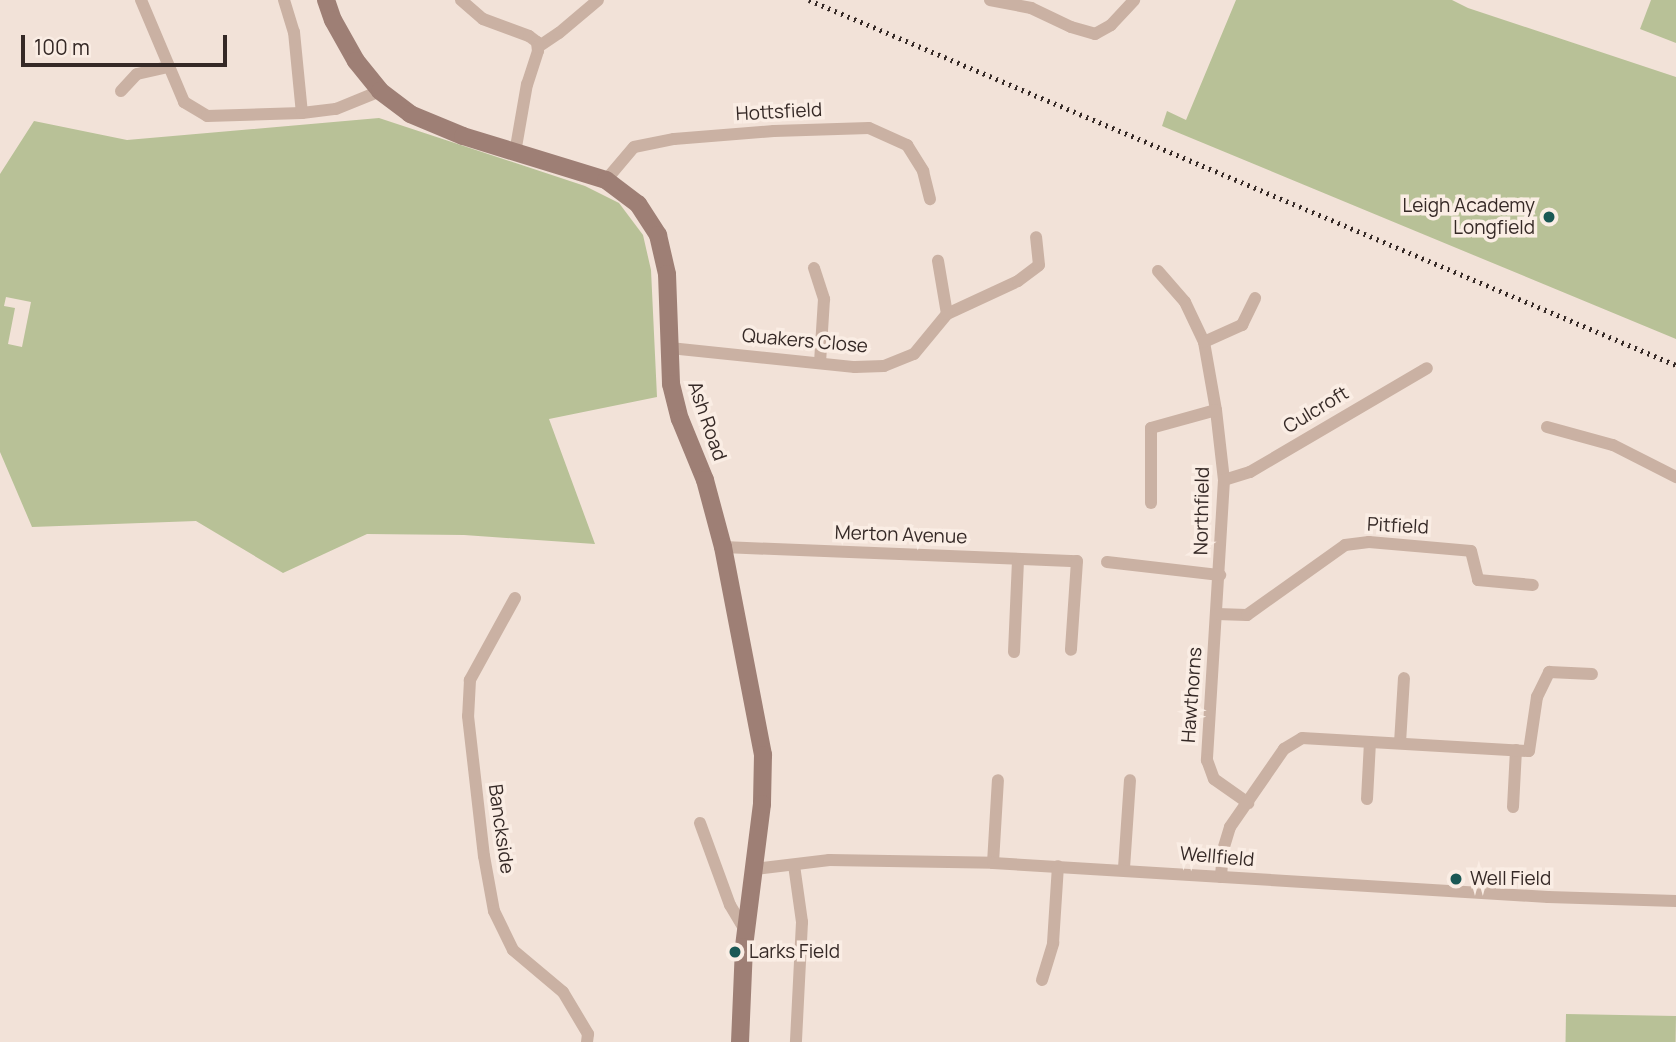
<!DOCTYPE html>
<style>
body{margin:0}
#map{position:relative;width:1676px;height:1042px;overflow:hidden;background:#f2e2d8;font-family:Manrope,sans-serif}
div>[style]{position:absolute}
.green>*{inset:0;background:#b8c197;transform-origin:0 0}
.street>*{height:12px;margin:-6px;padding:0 6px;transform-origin:6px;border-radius:6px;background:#cab1a3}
.secondary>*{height:18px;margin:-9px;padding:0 9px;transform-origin:9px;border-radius:9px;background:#9e7f75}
.rail>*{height:4.5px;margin-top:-2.25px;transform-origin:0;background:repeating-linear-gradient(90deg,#352926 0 2px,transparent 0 7px)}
.dots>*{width:19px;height:19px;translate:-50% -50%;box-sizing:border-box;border:4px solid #faede4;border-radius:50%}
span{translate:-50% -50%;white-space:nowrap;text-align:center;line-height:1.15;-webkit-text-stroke:7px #faede4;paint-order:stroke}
.street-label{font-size:19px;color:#352926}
.poi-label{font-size:19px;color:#352926}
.right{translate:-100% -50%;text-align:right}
.left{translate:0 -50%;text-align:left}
.scale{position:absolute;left:21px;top:35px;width:206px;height:32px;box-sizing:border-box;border:4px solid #352926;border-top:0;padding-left:9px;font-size:21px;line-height:24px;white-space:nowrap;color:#352926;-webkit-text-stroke:5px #faede4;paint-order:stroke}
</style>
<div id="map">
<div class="green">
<i style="clip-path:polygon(1236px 0,1452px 0,1468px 8px,1676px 77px,1676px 339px,1162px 126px,1167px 111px,1186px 120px)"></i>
<i style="clip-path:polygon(1651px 0,1676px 0,1676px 43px,1640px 29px)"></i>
<i style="clip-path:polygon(evenodd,379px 118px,585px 186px,619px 203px,643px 235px,651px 270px,657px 397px,549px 419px,595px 544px,464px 535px,367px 534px,283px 573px,196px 521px,32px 527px,0 452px,0 174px,34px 121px,127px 140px,379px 118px,6px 297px,31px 302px,22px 347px,8px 344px,15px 308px,4px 306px,6px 297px)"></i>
<i style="left:1566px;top:1014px;width:110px;height:28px;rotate:1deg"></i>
</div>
<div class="street">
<i style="left:141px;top:0;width:111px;rotate:67.1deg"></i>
<i style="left:184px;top:102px;width:27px;rotate:31deg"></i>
<i style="left:207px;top:116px;width:95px;rotate:-1.8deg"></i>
<i style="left:302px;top:113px;width:34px;rotate:-7deg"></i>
<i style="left:336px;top:109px;width:48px;rotate:-22.2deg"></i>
<i style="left:284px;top:0;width:34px;rotate:73deg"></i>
<i style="left:294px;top:32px;width:81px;rotate:84.4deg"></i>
<i style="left:461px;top:0;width:29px;rotate:41deg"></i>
<i style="left:483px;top:19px;width:49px;rotate:20.3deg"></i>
<i style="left:529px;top:36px;width:10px;rotate:37deg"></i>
<i style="left:537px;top:42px;width:9px;rotate:84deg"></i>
<i style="left:538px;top:51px;width:35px;rotate:108deg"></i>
<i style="left:527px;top:84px;width:70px;rotate:99.9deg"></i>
<i style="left:990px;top:0;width:42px;rotate:11deg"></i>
<i style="left:1031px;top:8px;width:44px;rotate:25.4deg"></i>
<i style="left:1071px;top:27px;width:25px;rotate:16deg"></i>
<i style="left:1095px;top:34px;width:18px;rotate:-29deg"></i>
<i style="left:1111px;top:25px;width:34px;rotate:-47deg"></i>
<i style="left:538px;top:47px;width:25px;rotate:-34deg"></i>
<i style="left:559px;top:33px;width:51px;rotate:-40.2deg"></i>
<i style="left:121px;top:91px;width:23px;rotate:-47deg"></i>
<i style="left:137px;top:74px;width:32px;rotate:-13deg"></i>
<i style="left:606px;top:180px;width:43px;rotate:-49.7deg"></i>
<i style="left:634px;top:147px;width:41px;rotate:-11.3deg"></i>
<i style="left:674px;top:139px;width:100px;rotate:-4.6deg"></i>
<i style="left:774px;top:131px;width:95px;rotate:-1.8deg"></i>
<i style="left:869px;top:128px;width:42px;rotate:24.1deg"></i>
<i style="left:907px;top:145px;width:31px;rotate:58deg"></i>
<i style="left:923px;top:171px;width:29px;rotate:76deg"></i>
<i style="left:814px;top:268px;width:33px;rotate:72deg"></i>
<i style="left:824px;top:299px;width:64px;rotate:93.6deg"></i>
<i style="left:1158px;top:271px;width:41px;rotate:48.9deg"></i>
<i style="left:1185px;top:302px;width:44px;rotate:64.6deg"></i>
<i style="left:1204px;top:342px;width:69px;rotate:80deg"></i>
<i style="left:1216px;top:410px;width:70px;rotate:83.5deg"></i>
<i style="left:1224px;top:480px;width:281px;rotate:93.5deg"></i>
<i style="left:1207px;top:760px;width:20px;rotate:70deg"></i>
<i style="left:1214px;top:779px;width:42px;rotate:35.2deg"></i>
<i style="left:947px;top:314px;width:78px;rotate:-24.9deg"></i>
<i style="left:1018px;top:281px;width:26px;rotate:-37deg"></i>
<i style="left:1039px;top:265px;width:28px;rotate:-96deg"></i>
<i style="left:1204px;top:342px;width:42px;rotate:-24.1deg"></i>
<i style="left:1242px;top:325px;width:30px;rotate:-64deg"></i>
<i style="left:670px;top:348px;width:186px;rotate:5.9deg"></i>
<i style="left:855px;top:367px;width:29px;rotate:-2deg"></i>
<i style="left:884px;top:366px;width:32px;rotate:-22deg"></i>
<i style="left:914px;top:354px;width:52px;rotate:-50.5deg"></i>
<i style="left:947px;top:314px;width:54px;rotate:-99.6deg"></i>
<i style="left:1547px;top:427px;width:68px;rotate:15.3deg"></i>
<i style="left:1613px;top:445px;width:71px;rotate:26.9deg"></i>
<i style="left:1224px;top:480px;width:27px;rotate:-17deg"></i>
<i style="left:1250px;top:472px;width:205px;rotate:-30.4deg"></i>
<i style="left:1151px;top:503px;width:75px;rotate:-90deg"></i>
<i style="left:1151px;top:428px;width:67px;rotate:-15.5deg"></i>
<i style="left:723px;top:547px;width:354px;rotate:2.3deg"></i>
<i style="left:1077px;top:561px;width:89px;rotate:93.9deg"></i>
<i style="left:1107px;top:562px;width:114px;rotate:6.6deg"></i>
<i style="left:515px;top:598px;width:94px;rotate:118.8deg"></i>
<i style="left:470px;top:680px;width:36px;rotate:93deg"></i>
<i style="left:468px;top:716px;width:141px;rotate:83.5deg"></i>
<i style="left:484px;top:856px;width:56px;rotate:79.7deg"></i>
<i style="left:494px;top:911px;width:43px;rotate:64deg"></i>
<i style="left:513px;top:950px;width:65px;rotate:40deg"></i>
<i style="left:563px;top:992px;width:49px;rotate:59.2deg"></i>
<i style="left:588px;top:1034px;width:8px;rotate:97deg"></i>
<i style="left:1217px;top:614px;width:30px;rotate:2deg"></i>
<i style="left:1247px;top:615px;width:120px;rotate:-35.5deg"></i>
<i style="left:1345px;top:545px;width:24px;rotate:-7deg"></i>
<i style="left:1369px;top:542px;width:102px;rotate:5deg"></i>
<i style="left:1471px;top:551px;width:30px;rotate:76deg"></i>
<i style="left:1478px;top:580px;width:55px;rotate:5.2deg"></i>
<i style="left:1014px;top:652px;width:93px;rotate:-87.5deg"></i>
<i style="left:1400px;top:743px;width:65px;rotate:-86.5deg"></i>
<i style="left:1367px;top:799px;width:57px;rotate:-87deg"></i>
<i style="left:1513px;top:807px;width:57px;rotate:-87deg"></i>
<i style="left:700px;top:823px;width:87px;rotate:69.9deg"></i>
<i style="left:730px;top:905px;width:31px;rotate:59deg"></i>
<i style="left:993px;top:863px;width:83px;rotate:-86.6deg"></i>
<i style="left:794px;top:865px;width:58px;rotate:82deg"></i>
<i style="left:802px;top:922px;width:120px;rotate:92.9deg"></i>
<i style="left:1124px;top:868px;width:88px;rotate:-86.1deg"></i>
<i style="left:755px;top:869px;width:75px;rotate:-6.9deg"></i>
<i style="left:829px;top:860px;width:164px;rotate:1deg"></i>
<i style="left:993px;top:863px;width:556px;rotate:3.51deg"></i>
<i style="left:1548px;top:897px;width:128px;rotate:1.8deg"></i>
<i style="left:1221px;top:877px;width:27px;rotate:-86deg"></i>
<i style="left:1223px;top:850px;width:24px;rotate:-73deg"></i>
<i style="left:1230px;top:827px;width:95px;rotate:-55.3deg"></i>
<i style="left:1284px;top:749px;width:21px;rotate:-31deg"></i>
<i style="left:1302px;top:738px;width:227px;rotate:3.3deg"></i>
<i style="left:1529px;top:751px;width:55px;rotate:-81.6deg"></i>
<i style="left:1537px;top:697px;width:28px;rotate:-64deg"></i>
<i style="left:1549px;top:672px;width:43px;rotate:2.7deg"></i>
<i style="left:1042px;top:980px;width:39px;rotate:-73deg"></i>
<i style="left:1053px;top:943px;width:77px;rotate:-86.3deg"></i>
</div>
<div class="secondary">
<i style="left:326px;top:0;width:21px;rotate:71deg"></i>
<i style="left:333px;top:20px;width:47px;rotate:60.7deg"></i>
<i style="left:356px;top:61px;width:38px;rotate:51deg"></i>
<i style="left:380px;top:91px;width:38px;rotate:37deg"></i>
<i style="left:410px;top:114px;width:57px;rotate:22.5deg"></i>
<i style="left:463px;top:136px;width:150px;rotate:17.1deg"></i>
<i style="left:606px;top:180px;width:40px;rotate:37deg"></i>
<i style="left:638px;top:204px;width:37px;rotate:57deg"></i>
<i style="left:658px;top:235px;width:40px;rotate:77deg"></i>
<i style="left:667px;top:274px;width:110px;rotate:87.9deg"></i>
<i style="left:671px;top:384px;width:36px;rotate:76deg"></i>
<i style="left:680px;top:419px;width:66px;rotate:67.7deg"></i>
<i style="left:705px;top:480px;width:69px;rotate:75deg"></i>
<i style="left:723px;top:547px;width:212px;rotate:79.1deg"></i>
<i style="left:763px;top:755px;width:49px;rotate:91.2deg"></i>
<i style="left:762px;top:804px;width:144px;rotate:97.2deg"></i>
<i style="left:744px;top:947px;width:95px;rotate:92.4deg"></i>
</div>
<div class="rail">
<i style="left:809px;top:0;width:941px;rotate:22.83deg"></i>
</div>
<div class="dots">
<i style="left:1549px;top:217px;background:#1a5855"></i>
<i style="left:1456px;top:879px;background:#1a5855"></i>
<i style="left:735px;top:952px;background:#1a5855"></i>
</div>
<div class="street-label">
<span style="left:779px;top:112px;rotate:-3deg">Hottsfield</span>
<span style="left:805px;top:341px;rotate:5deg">Quakers Close</span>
<span style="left:1316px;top:410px;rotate:-31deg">Culcroft</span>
<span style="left:707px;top:421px;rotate:71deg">Ash Road</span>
<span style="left:1202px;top:511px;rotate:-89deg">Northfield</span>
<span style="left:1398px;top:526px;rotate:3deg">Pitfield</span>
<span style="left:901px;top:535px;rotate:2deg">Merton Avenue</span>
<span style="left:1192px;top:695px;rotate:-86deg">Hawthorns</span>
<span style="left:501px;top:829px;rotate:82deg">Banckside</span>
<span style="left:1217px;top:857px;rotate:5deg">Wellfield</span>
</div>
<div class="poi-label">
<span class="right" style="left:1535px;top:217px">Leigh Academy<br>Longfield</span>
<span class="left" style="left:1470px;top:879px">Well Field</span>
<span class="left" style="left:749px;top:952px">Larks Field</span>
</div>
<div class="scale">100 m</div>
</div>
